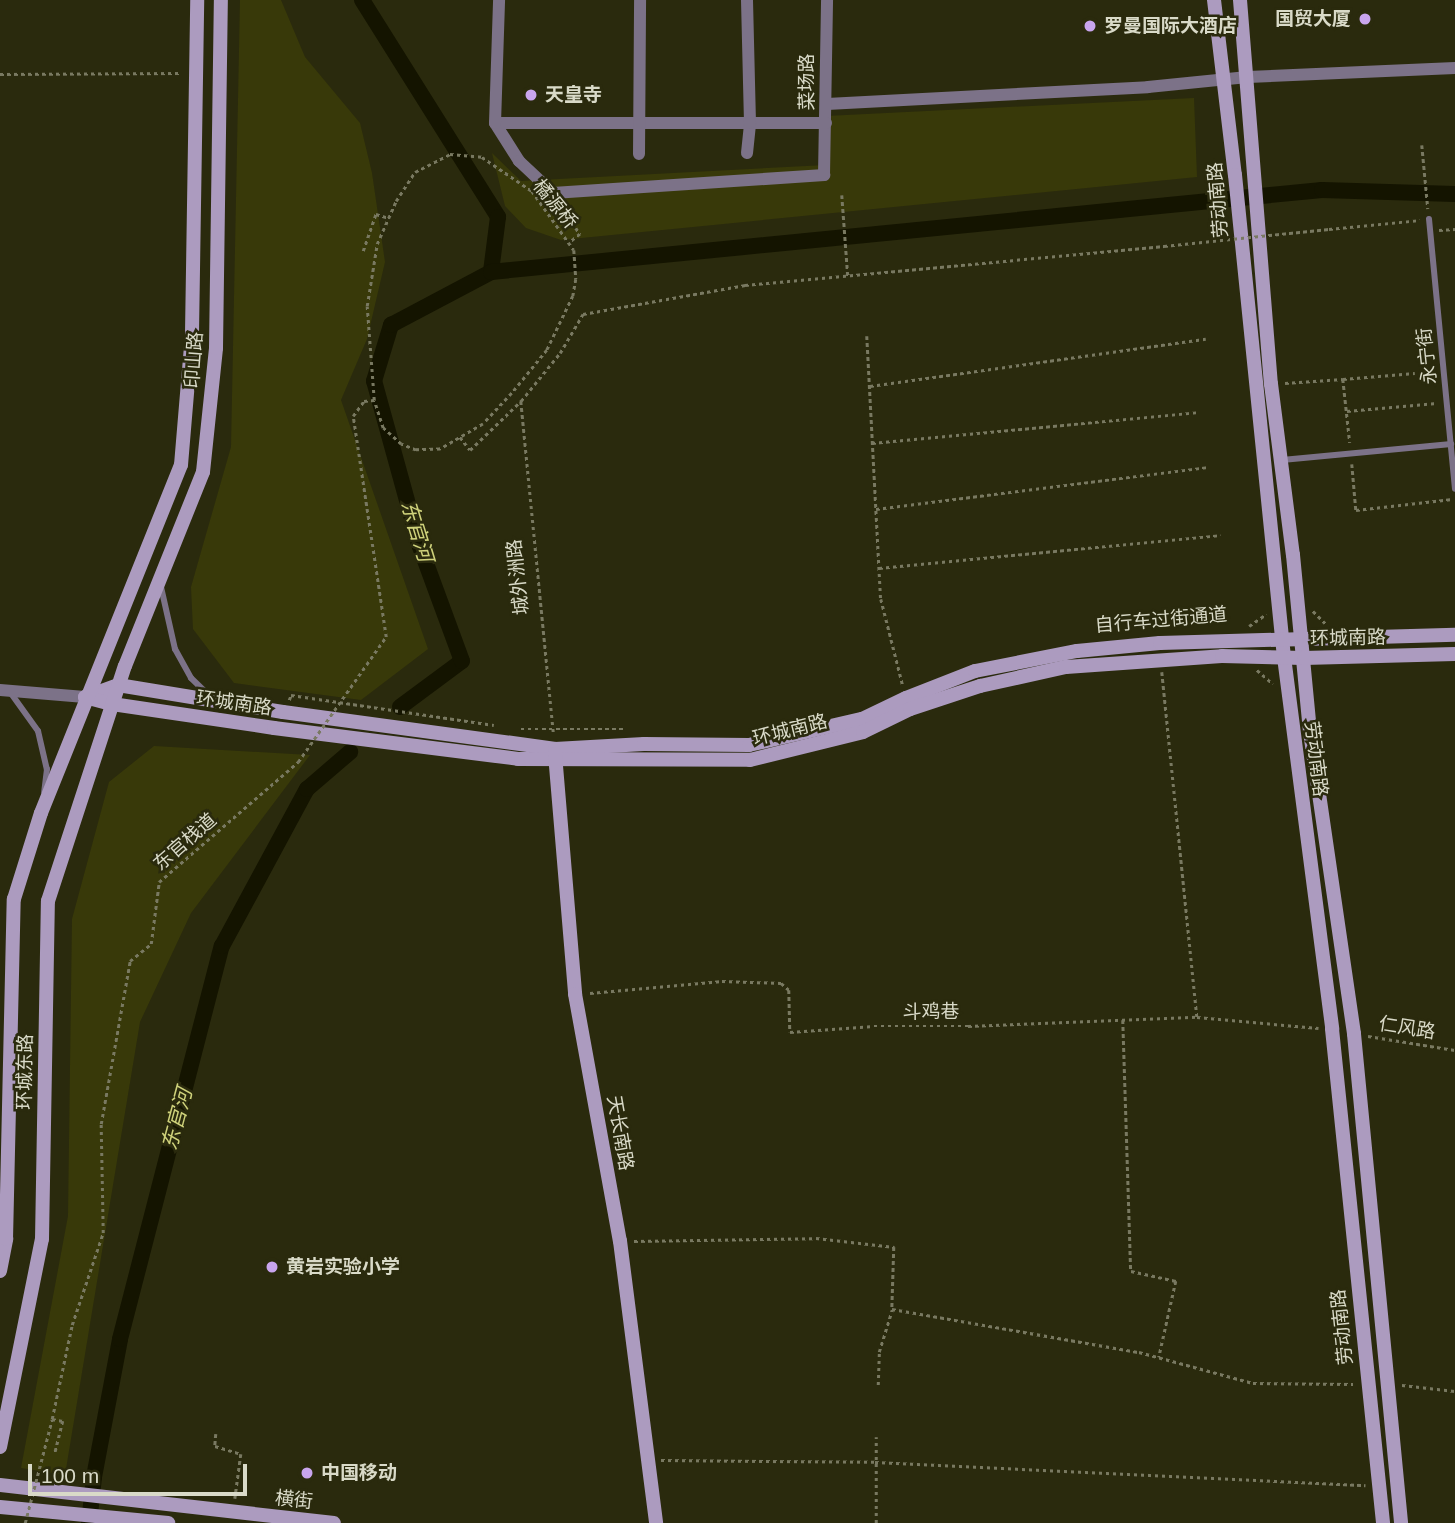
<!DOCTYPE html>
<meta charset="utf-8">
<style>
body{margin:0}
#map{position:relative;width:1455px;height:1523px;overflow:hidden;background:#2a2a0d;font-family:Helvetica,"Noto Sans SC",sans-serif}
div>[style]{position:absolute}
.green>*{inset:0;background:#383909}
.canal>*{height:16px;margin:-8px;padding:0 8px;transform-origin:8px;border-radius:8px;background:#141400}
.path>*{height:2.5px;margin-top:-1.25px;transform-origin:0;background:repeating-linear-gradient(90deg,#797961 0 3.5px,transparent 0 7px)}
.lane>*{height:6px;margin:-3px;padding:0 3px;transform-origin:3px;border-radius:3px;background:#7c7288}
.street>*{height:12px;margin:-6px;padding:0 6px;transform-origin:6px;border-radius:6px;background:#7c7288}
.secondary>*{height:14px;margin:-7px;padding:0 7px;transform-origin:7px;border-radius:7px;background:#ac9bbf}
.path-bridge>*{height:2.5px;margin-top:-1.25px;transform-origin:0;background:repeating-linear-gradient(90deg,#797961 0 3.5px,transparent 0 7px)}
.dots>*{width:19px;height:19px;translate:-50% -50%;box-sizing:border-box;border:4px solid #2a2a0d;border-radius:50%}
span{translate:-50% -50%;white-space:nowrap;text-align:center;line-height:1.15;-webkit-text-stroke:5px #2a2a0d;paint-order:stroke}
.poi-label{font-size:19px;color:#d9dac8;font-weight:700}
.right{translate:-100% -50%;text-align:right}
.left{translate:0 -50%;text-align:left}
.street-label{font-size:19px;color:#d9dac8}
.water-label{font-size:21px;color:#cfd27b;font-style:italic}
.scale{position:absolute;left:28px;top:1464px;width:219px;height:32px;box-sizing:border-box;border:4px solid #d9dac8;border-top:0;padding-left:9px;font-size:21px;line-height:24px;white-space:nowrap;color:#d9dac8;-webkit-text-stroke:5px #2a2a0d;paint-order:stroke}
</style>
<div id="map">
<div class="green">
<i style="clip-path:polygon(240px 0,281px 0,305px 57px,360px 123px,372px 173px,385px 262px,367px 339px,341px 400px,428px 649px,361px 700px,234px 683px,193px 629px,191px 587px,231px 447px)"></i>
<i style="clip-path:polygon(1194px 98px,1197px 177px,561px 240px,526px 228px,505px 206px,492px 153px,521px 181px,826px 165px,826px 116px)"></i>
<i style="clip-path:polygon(154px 746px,310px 755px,191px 913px,140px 1022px,65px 1475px,21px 1468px,68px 1216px,72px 919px,109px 782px)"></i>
</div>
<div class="canal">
<i style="left:362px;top:0;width:256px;rotate:57.9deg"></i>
<i style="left:498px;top:217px;width:55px;rotate:97.3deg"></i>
<i style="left:400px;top:707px;width:77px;rotate:-36.6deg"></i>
<i style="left:462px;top:661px;width:125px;rotate:-110.2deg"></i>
<i style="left:419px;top:544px;width:169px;rotate:-105.4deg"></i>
<i style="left:374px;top:381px;width:59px;rotate:-73.1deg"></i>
<i style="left:391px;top:325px;width:113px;rotate:-27.9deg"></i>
<i style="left:491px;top:272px;width:835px;rotate:-5.64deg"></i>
<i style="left:1322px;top:190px;width:133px;rotate:1.7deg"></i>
<i style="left:89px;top:1523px;width:46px;rotate:-83.8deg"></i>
<i style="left:94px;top:1477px;width:140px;rotate:-79.3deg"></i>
<i style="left:120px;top:1339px;width:406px;rotate:-75.5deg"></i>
<i style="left:222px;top:946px;width:179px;rotate:-61.6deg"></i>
<i style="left:307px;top:789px;width:57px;rotate:-40.7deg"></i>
</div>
<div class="path">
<i style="left:0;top:74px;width:182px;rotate:-0.3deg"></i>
<i style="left:1422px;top:145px;width:64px;rotate:84.6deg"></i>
<i style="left:450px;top:154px;width:32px;rotate:5deg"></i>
<i style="left:482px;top:157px;width:60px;rotate:34.2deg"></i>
<i style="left:532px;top:191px;width:72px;rotate:54.6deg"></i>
<i style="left:574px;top:250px;width:29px;rotate:86deg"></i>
<i style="left:576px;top:279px;width:17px;rotate:100deg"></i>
<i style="left:573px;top:296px;width:60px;rotate:115.7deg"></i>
<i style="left:547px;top:350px;width:55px;rotate:129.1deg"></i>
<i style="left:512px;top:393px;width:42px;rotate:133.1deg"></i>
<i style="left:483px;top:424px;width:50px;rotate:149.8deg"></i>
<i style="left:440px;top:449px;width:24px;rotate:178deg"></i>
<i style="left:416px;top:450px;width:16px;rotate:-158deg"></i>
<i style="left:401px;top:444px;width:24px;rotate:-138deg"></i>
<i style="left:383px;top:428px;width:29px;rotate:-108deg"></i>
<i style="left:374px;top:400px;width:94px;rotate:-94.3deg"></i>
<i style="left:367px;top:306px;width:63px;rotate:-80.8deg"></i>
<i style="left:377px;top:244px;width:47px;rotate:-66.2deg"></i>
<i style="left:396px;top:201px;width:35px;rotate:-57deg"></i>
<i style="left:415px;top:172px;width:39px;rotate:-27deg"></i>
<i style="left:842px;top:195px;width:81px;rotate:85.8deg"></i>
<i style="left:561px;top:204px;width:36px;rotate:58deg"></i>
<i style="left:580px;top:234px;width:14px;rotate:141deg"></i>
<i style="left:1329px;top:229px;width:91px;rotate:-5.6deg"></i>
<i style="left:1439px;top:230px;width:16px;rotate:-4deg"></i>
<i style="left:363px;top:251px;width:39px;rotate:-71deg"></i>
<i style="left:376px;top:214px;width:14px;rotate:17deg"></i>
<i style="left:867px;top:336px;width:263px;rotate:87deg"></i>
<i style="left:881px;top:599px;width:90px;rotate:75.8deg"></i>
<i style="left:1343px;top:379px;width:72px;rotate:-4.8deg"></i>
<i style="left:1285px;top:383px;width:58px;rotate:-3.9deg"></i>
<i style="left:1343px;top:379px;width:64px;rotate:83.8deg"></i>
<i style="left:870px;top:386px;width:339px;rotate:-8deg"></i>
<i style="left:521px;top:401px;width:336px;rotate:84.4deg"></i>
<i style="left:1347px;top:411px;width:90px;rotate:-5.1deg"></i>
<i style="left:460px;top:437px;width:16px;rotate:52deg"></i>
<i style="left:470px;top:450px;width:71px;rotate:-43.9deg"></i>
<i style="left:521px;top:401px;width:62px;rotate:-50.9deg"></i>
<i style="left:560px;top:353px;width:45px;rotate:-59.5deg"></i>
<i style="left:583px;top:314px;width:165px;rotate:-10.1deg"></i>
<i style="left:745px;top:285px;width:421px;rotate:-5.3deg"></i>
<i style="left:872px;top:443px;width:328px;rotate:-5.4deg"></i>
<i style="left:1352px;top:464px;width:46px;rotate:85deg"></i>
<i style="left:1356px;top:510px;width:97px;rotate:-6.5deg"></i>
<i style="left:876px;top:509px;width:334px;rotate:-7.2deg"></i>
<i style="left:879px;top:568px;width:343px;rotate:-5.5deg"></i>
<i style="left:1313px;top:611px;width:18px;rotate:45deg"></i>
<i style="left:1249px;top:626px;width:21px;rotate:-35deg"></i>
<i style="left:1257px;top:670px;width:21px;rotate:41deg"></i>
<i style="left:1162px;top:672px;width:347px;rotate:84.2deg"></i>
<i style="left:289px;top:700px;width:5px;rotate:-68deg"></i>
<i style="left:291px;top:695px;width:205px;rotate:8.4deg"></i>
<i style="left:521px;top:729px;width:105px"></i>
<i style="left:590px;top:993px;width:133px;rotate:-5.2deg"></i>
<i style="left:722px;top:981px;width:59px;rotate:1.9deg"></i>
<i style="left:781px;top:983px;width:11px;rotate:41deg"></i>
<i style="left:789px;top:990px;width:42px;rotate:88.6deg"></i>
<i style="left:790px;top:1032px;width:84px;rotate:-4.1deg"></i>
<i style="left:874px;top:1026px;width:94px"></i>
<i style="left:968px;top:1026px;width:229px;rotate:-2.3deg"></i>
<i style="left:1197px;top:1017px;width:122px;rotate:5.2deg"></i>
<i style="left:1123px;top:1020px;width:251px;rotate:88.2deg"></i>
<i style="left:1131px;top:1271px;width:46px;rotate:12.5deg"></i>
<i style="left:1176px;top:1281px;width:78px;rotate:102.6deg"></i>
<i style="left:1368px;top:1036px;width:88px;rotate:9.1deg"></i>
<i style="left:634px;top:1241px;width:182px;rotate:-0.9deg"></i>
<i style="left:816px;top:1238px;width:79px;rotate:6.6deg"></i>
<i style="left:894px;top:1247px;width:62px;rotate:91.8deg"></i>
<i style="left:892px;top:1309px;width:251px;rotate:9.9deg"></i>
<i style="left:1139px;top:1352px;width:118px;rotate:15.2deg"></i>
<i style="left:1253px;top:1383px;width:100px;rotate:0.6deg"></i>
<i style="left:878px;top:1385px;width:33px;rotate:-88deg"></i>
<i style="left:879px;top:1352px;width:44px;rotate:-72.8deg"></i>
<i style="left:1402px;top:1385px;width:53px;rotate:6.5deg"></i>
<i style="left:52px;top:1419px;width:11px;rotate:10deg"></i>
<i style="left:63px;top:1421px;width:34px;rotate:104deg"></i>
<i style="left:216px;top:1434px;width:12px;rotate:95deg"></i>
<i style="left:215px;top:1446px;width:27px;rotate:17deg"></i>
<i style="left:241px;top:1454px;width:45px;rotate:97.6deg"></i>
<i style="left:661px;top:1460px;width:214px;rotate:0.5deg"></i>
<i style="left:875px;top:1462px;width:491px;rotate:2.7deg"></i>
<i style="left:876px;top:1523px;width:86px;rotate:-90deg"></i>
</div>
<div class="lane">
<i style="left:1429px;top:219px;width:271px;rotate:84.5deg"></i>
<i style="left:1282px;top:460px;width:170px;rotate:-5.4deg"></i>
<i style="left:161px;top:587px;width:64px;rotate:77.3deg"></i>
<i style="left:175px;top:649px;width:33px;rotate:61deg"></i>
<i style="left:191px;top:678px;width:29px;rotate:44deg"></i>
<i style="left:10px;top:692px;width:48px;rotate:54.3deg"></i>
<i style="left:38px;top:731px;width:39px;rotate:77deg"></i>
<i style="left:47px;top:769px;width:23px;rotate:97deg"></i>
</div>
<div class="street">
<i style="left:827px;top:104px;width:321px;rotate:-3deg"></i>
<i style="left:1148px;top:87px;width:100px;rotate:-5.7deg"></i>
<i style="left:1248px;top:77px;width:207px;rotate:-2.5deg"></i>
<i style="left:495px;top:123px;width:45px;rotate:57.7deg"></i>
<i style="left:519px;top:161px;width:47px;rotate:43.3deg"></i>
<i style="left:553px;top:193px;width:272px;rotate:-3.8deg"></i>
<i style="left:824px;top:175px;width:175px;rotate:-89deg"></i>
<i style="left:495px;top:123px;width:331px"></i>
<i style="left:495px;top:123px;width:123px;rotate:-88.1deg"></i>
<i style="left:747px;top:153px;width:30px;rotate:-84deg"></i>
<i style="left:750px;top:123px;width:123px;rotate:-91.4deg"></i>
<i style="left:639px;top:154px;width:154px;rotate:-89.6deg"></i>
<i style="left:0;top:690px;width:85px;rotate:4.7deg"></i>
</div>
<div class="secondary">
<i style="left:1214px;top:0;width:176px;rotate:83.2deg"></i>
<i style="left:1235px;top:175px;width:484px;rotate:84.2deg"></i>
<i style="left:1284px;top:657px;width:375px;rotate:82.6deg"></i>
<i style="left:1332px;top:1029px;width:497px;rotate:84.1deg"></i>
<i style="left:1240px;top:0;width:385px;rotate:85.4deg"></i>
<i style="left:1271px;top:384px;width:172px;rotate:82.7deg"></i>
<i style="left:1293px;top:555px;width:178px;rotate:84.5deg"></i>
<i style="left:1310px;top:732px;width:305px;rotate:81.7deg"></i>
<i style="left:1354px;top:1034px;width:491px;rotate:84.5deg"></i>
<i style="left:85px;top:697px;width:35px;rotate:-20deg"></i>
<i style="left:118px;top:685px;width:167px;rotate:9.3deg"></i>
<i style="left:283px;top:712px;width:275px;rotate:7.7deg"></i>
<i style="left:555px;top:749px;width:89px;rotate:-3.2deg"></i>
<i style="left:644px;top:744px;width:105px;rotate:0.5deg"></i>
<i style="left:749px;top:745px;width:116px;rotate:-13deg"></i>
<i style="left:862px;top:719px;width:49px;rotate:-25.5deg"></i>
<i style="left:906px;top:698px;width:74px;rotate:-21.4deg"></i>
<i style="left:975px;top:671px;width:104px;rotate:-11.1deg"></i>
<i style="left:1077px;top:651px;width:83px;rotate:-5.5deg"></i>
<i style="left:1160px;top:643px;width:295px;rotate:-1.6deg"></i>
<i style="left:85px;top:697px;width:28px;rotate:15deg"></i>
<i style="left:112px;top:704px;width:164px;rotate:8.4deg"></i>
<i style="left:274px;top:728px;width:246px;rotate:7.2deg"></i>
<i style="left:518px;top:759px;width:232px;rotate:0.2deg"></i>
<i style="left:750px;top:760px;width:116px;rotate:-13.9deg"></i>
<i style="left:863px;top:732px;width:52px;rotate:-26.1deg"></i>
<i style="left:910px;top:709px;width:74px;rotate:-18.2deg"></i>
<i style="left:980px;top:686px;width:88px;rotate:-12.5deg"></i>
<i style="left:1066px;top:667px;width:156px;rotate:-4deg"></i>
<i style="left:1222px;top:656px;width:82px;rotate:1.4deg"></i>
<i style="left:1304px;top:658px;width:151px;rotate:-1.5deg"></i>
<i style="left:555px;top:754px;width:241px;rotate:85.2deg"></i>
<i style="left:575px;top:994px;width:251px;rotate:79.7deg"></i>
<i style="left:620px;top:1241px;width:284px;rotate:82.7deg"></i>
<i style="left:0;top:1271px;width:33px;rotate:-79deg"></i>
<i style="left:6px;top:1239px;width:340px;rotate:-88.7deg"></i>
<i style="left:14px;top:899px;width:90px;rotate:-72.6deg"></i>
<i style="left:41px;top:813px;width:375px;rotate:-68.1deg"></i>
<i style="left:181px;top:465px;width:132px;rotate:-85.2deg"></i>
<i style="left:192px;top:333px;width:333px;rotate:-89.1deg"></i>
<i style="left:0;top:1447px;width:212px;rotate:-78.6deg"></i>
<i style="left:42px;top:1239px;width:338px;rotate:-89deg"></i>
<i style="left:48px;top:901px;width:247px;rotate:-71.9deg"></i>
<i style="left:125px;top:666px;width:209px;rotate:-68.1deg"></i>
<i style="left:203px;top:472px;width:125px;rotate:-84deg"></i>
<i style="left:216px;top:348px;width:348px;rotate:-89.2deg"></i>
<i style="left:0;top:1485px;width:336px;rotate:6.5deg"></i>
<i style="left:0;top:1507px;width:169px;rotate:5.4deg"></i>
</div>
<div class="path-bridge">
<i style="left:1164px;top:246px;width:166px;rotate:-5.9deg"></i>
<i style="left:25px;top:1523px;width:107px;rotate:-75.4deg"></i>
<i style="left:52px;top:1419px;width:96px;rotate:-78deg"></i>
<i style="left:72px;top:1325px;width:97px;rotate:-71.4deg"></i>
<i style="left:103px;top:1233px;width:109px;rotate:-91.1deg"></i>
<i style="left:101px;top:1124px;width:166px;rotate:-79.9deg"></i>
<i style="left:130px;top:961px;width:27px;rotate:-39deg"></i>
<i style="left:151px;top:944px;width:63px;rotate:-82.6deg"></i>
<i style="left:159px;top:882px;width:184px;rotate:-40.8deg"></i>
<i style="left:298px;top:762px;width:153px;rotate:-54.9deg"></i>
<i style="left:386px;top:637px;width:223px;rotate:-98.5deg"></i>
<i style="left:353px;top:416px;width:19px;rotate:-54deg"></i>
<i style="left:364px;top:401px;width:10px;rotate:-6deg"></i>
</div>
<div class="dots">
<i style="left:1365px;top:19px;background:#c9a5ee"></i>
<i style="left:1090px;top:26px;background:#c9a5ee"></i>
<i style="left:531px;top:95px;background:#c9a5ee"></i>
<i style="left:272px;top:1267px;background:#c9a5ee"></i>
<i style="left:307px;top:1473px;background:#c9a5ee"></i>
</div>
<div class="poi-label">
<span class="right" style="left:1351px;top:19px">国贸大厦</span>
<span class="left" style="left:1104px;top:26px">罗曼国际大酒店</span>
<span class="left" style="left:545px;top:95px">天皇寺</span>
<span class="left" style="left:286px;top:1267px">黄岩实验小学</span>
<span class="left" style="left:321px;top:1473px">中国移动</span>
</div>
<div class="street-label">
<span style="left:807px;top:82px;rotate:-90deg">菜场路</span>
<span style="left:1218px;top:200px;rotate:-95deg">劳动南路</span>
<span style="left:555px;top:204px;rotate:51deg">橘源桥</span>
<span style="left:1427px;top:356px;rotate:-96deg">永宁街</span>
<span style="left:194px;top:360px;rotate:-86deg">印山路</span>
<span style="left:518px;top:577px;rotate:-96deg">城外洲路</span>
<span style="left:1161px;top:620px;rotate:-5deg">自行车过街通道</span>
<span style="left:1348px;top:638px;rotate:-1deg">环城南路</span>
<span style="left:234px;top:703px;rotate:8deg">环城南路</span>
<span style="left:790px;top:730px;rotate:-14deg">环城南路</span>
<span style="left:1316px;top:759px;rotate:83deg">劳动南路</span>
<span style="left:185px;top:842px;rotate:-41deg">东官栈道</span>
<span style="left:931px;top:1012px">斗鸡巷</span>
<span style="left:1407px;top:1028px;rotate:9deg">仁风路</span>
<span style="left:25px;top:1072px;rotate:-89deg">环城东路</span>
<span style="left:620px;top:1133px;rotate:80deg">天长南路</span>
<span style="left:1342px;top:1327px;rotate:-96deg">劳动南路</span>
<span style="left:294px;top:1500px;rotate:6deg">横街</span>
</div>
<div class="water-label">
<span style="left:417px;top:531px;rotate:73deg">东官河</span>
<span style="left:177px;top:1119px;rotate:-75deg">东官河</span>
</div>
<div class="scale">100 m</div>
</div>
